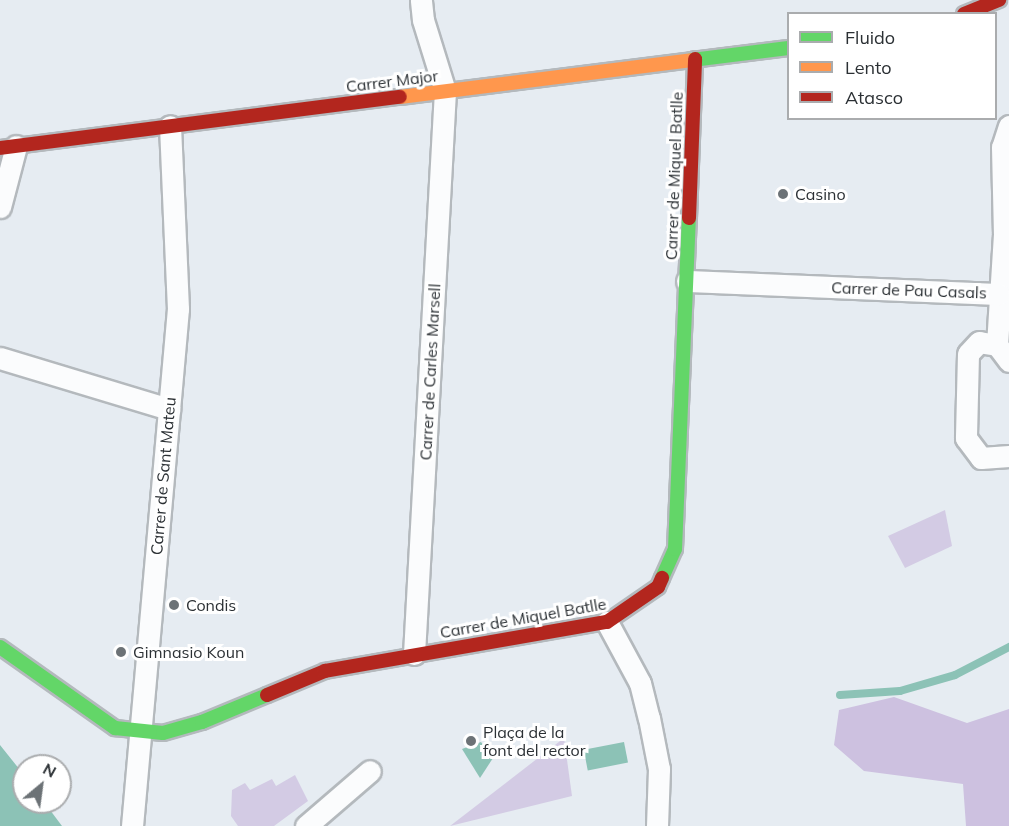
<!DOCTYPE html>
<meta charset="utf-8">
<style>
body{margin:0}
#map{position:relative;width:1009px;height:826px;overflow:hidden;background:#e6ecf2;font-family:Mulish,sans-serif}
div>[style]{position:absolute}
.green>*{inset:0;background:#d3cbe4}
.forest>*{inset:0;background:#cdc1e0}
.water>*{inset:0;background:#8cc2b6;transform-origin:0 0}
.stream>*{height:8px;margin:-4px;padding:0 4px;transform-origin:4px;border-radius:4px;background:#8cc2b6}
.roads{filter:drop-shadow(2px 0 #b4b9bd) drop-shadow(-2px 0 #b4b9bd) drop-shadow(0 2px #b4b9bd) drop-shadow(0 -2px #b4b9bd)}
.street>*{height:21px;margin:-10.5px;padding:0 10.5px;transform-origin:10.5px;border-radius:10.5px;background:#fbfcfd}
.fast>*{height:14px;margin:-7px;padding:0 7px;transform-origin:7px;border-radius:7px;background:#63d668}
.slow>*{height:14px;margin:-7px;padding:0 7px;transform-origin:7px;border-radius:7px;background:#ff974d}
.jam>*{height:14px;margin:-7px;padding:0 7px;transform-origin:7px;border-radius:7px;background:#b3261e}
.dots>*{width:16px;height:16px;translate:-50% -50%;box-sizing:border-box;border:3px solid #fff;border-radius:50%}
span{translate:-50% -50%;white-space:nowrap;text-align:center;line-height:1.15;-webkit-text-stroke:6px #fff;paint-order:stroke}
.street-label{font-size:16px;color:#2b3034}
.poi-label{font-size:16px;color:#2b3034}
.left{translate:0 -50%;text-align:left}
.legend{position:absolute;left:787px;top:12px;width:210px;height:108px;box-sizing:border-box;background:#fff;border:2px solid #aaacae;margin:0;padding:8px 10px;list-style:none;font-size:18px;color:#2b3034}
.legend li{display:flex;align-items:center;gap:12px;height:30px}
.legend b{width:30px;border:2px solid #aaacae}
.north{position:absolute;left:12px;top:754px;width:60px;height:60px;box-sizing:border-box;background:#fff;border:2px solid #aaacae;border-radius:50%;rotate:29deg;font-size:16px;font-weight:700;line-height:24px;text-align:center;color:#2b3034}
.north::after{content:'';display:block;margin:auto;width:21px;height:27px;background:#6c7276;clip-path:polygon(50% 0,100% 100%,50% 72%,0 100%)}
</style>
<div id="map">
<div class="green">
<i style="clip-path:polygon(945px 510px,952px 546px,905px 568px,888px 536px)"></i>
<i style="clip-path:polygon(564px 738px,572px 796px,450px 826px)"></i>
<i style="clip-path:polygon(295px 775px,308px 801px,274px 826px,238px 826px,231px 816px,232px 790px,245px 783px,250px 790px,272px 779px,276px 786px)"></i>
</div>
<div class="forest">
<i style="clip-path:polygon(894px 697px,967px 723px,1009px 709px,1009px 826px,966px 826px,963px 784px,864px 771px,834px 745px,839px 710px)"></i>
</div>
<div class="water">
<i style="clip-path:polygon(481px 742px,493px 758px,480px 778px,462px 749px)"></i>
<i style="left:624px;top:742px;width:21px;height:41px;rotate:79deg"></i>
<i style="clip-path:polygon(0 745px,24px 775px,24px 802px,44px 802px,62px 826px,0 826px)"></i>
</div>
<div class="stream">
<i style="left:840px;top:695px;width:60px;rotate:-3.8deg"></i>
<i style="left:900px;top:691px;width:57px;rotate:-16.2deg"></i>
<i style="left:955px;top:675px;width:61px;rotate:-27.4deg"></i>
</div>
<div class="roads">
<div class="street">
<i style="left:1009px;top:126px;width:22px;rotate:108deg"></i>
<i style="left:1002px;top:147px;width:87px;rotate:88.7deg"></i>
<i style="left:1004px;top:234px;width:111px;rotate:93.6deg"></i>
<i style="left:997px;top:345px;width:20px;rotate:53deg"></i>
<i style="left:0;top:207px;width:63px;rotate:-75.3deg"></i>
<i style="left:687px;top:281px;width:312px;rotate:2.4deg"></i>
<i style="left:997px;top:345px;width:18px;rotate:-171deg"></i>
<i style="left:979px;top:342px;width:16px;rotate:133deg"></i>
<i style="left:968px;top:354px;width:84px;rotate:91.4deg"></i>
<i style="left:966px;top:438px;width:25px;rotate:53deg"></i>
<i style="left:981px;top:458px;width:28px;rotate:-4deg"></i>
<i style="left:0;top:358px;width:177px;rotate:16.8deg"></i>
<i style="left:607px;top:622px;width:69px;rotate:61.6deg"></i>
<i style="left:640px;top:683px;width:36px;rotate:76deg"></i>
<i style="left:649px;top:718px;width:52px;rotate:78.9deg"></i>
<i style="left:659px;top:769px;width:57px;rotate:92deg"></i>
<i style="left:414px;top:654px;width:564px;rotate:-86.85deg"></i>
<i style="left:445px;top:91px;width:74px;rotate:-107.2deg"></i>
<i style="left:423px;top:20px;width:20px;rotate:-96deg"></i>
<i style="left:132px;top:826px;width:519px;rotate:-84.92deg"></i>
<i style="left:178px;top:309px;width:183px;rotate:-92.5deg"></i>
<i style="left:306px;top:826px;width:84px;rotate:-40.7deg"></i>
</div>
<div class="fast">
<i style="left:692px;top:60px;width:97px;rotate:-7.1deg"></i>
<i style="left:662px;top:578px;width:32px;rotate:-66deg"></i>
<i style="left:675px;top:549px;width:331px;rotate:-87.6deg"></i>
<i style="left:0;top:647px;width:141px;rotate:35.2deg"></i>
<i style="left:115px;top:728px;width:48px;rotate:5.9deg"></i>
<i style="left:163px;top:733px;width:41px;rotate:-15.8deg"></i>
<i style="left:202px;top:722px;width:70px;rotate:-22.6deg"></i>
</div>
<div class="slow">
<i style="left:400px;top:97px;width:294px;rotate:-7.2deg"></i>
</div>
<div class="jam">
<i style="left:964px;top:14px;width:38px;rotate:-22deg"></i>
<i style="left:0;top:148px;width:403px;rotate:-7.3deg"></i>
<i style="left:689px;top:218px;width:159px;rotate:-87.8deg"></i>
<i style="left:267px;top:695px;width:63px;rotate:-22.5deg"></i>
<i style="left:325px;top:671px;width:286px;rotate:-9.9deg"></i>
<i style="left:607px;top:622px;width:62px;rotate:-34.5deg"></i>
<i style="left:658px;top:587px;width:10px;rotate:-66deg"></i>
</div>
</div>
<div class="dots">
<i style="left:783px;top:194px;background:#6c7276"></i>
<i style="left:174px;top:605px;background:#6c7276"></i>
<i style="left:121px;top:652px;background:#6c7276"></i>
<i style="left:471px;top:741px;background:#6c7276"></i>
</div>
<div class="street-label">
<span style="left:392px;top:81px;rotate:-7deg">Carrer Major</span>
<span style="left:674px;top:176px;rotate:-88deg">Carrer de Miquel Batlle</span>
<span style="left:909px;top:290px;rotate:2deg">Carrer de Pau Casals</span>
<span style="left:430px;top:372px;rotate:-87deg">Carrer de Carles Marsell</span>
<span style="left:163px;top:476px;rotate:-85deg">Carrer de Sant Mateu</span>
<span style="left:523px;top:618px;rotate:-10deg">Carrer de Miquel Batlle</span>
</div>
<div class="poi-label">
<span class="left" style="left:795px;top:194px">Casino</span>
<span class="left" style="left:186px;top:605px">Condis</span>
<span class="left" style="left:133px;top:652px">Gimnasio Koun</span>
<span class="left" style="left:483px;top:741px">Plaça de la<br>font del rector</span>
</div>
<ul class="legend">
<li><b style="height:8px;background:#63d668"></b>Fluido</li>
<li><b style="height:8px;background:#ff974d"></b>Lento</li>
<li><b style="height:8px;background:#b3261e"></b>Atasco</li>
</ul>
<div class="north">N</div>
</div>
